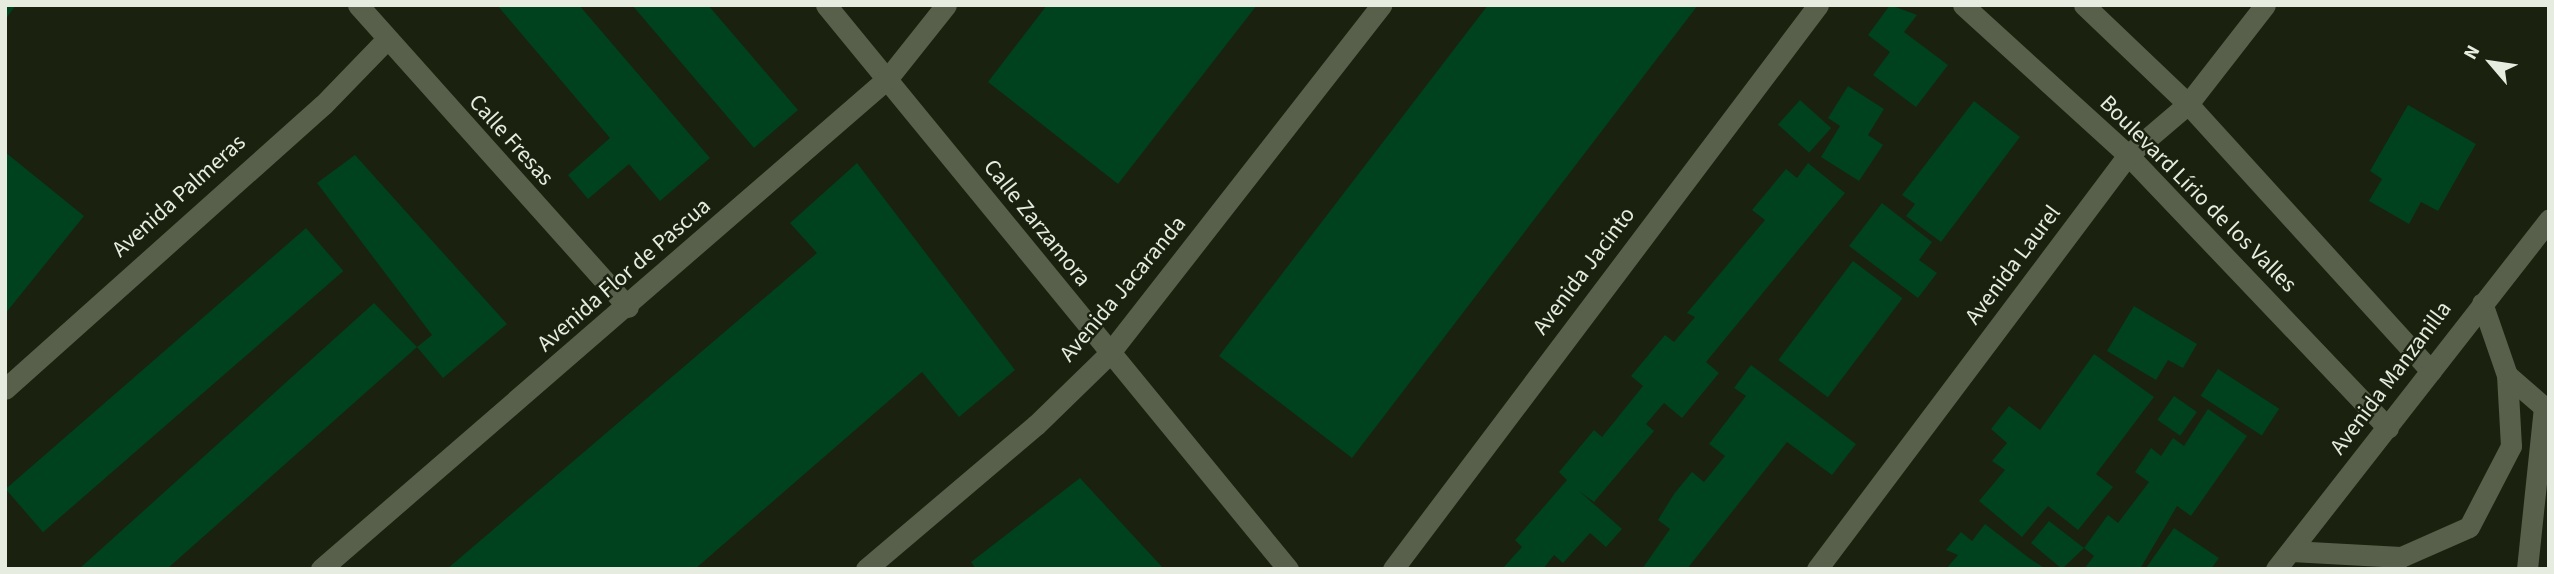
<!DOCTYPE html>
<meta charset="utf-8">
<style>
body{margin:0}
#map{position:relative;width:2554px;height:574px;overflow:hidden;background:#1a210e;font-family:"Source Sans 3",sans-serif}
div>[style]{position:absolute}
.building>*{inset:0;background:#00411e;transform-origin:0 0}
.street>*{height:21px;margin:-10.5px;padding:0 10.5px;transform-origin:10.5px;border-radius:10.5px;background:#58604b}
span{translate:-50% -50%;white-space:nowrap;text-align:center;line-height:1.15;-webkit-text-stroke:5px #1a210e;paint-order:stroke}
.street-label{font-size:23px;color:#e6ecdf}
.frame{position:absolute;inset:0;border:7px solid #e6ecdf;pointer-events:none}
.north{position:absolute;left:2456px;top:28px;width:70px;height:70px;-webkit-text-stroke:5px #1a210e;paint-order:stroke;rotate:299deg;font-size:19px;font-weight:700;line-height:28px;text-align:center;color:#e6ecdf}
.north::after{content:'';display:block;margin:auto;width:24px;height:32px;background:#e6ecdf;clip-path:polygon(50% 0,100% 100%,50% 72%,0 100%)}
</style>
<div id="map">
<div class="building">
<i style="clip-path:polygon(5px 5px,16px 5px,5px 20px)"></i>
<i style="clip-path:polygon(497px 5px,579px 5px,710px 158px,660px 201px,629px 164px,588px 199px,568px 175px,610px 138px)"></i>
<i style="clip-path:polygon(632px 5px,708px 5px,798px 110px,754px 148px)"></i>
<i style="clip-path:polygon(1047px 5px,1257px 5px,1118px 184px,988px 82px)"></i>
<i style="clip-path:polygon(1488px 5px,1698px 5px,1352px 458px,1219px 356px)"></i>
<i style="clip-path:polygon(1890px 5px,1917px 15px,1904px 32px,1948px 65px,1916px 107px,1873px 75px,1890px 52px,1868px 35px)"></i>
<i style="clip-path:polygon(1848px 86px,1884px 109px,1868px 135px,1883px 145px,1859px 181px,1821px 157px,1840px 126px,1828px 118px)"></i>
<i style="left:1800px;top:100px;width:42px;height:33px;rotate:42deg"></i>
<i style="clip-path:polygon(1974px 101px,2020px 137px,1941px 242px,1906px 216px,1915px 204px,1902px 195px)"></i>
<i style="clip-path:polygon(2408px 105px,2476px 144px,2438px 211px,2421px 202px,2409px 224px,2369px 201px,2382px 179px,2370px 171px)"></i>
<i style="clip-path:polygon(5px 152px,84px 216px,5px 314px)"></i>
<i style="clip-path:polygon(355px 155px,507px 324px,443px 378px,417px 347px,432px 335px,317px 183px)"></i>
<i style="clip-path:polygon(857px 163px,1015px 370px,959px 417px,922px 372px,695px 569px,447px 569px,817px 253px,790px 223px)"></i>
<i style="clip-path:polygon(1808px 163px,1845px 193px,1706px 362px,1719px 373px,1682px 418px,1664px 403px,1646px 424px,1654px 431px,1594px 502px,1579px 491px,1622px 529px,1606px 547px,1590px 533px,1563px 563px,1554px 555px,1543px 569px,1502px 569px,1522px 547px,1515px 540px,1567px 480px,1559px 472px,1594px 430px,1602px 437px,1643px 386px,1631px 376px,1665px 335px,1674px 342px,1695px 317px,1687px 313px,1765px 220px,1752px 210px,1786px 169px,1797px 178px)"></i>
<i style="clip-path:polygon(1882px 203px,1932px 242px,1919px 260px,1937px 273px,1918px 298px,1849px 246px)"></i>
<i style="left:306px;top:228px;width:57px;height:398px;rotate:49deg"></i>
<i style="left:1853px;top:261px;width:62px;height:124px;rotate:37deg"></i>
<i style="clip-path:polygon(374px 303px,417px 347px,167px 569px,79px 569px)"></i>
<i style="clip-path:polygon(2134px 306px,2197px 344px,2183px 368px,2168px 360px,2156px 380px,2107px 351px)"></i>
<i style="clip-path:polygon(2094px 354px,2154px 397px,2096px 474px,2113px 487px,2078px 530px,2048px 506px,2022px 537px,1979px 501px,2005px 470px,1992px 461px,2007px 443px,1991px 429px,2009px 406px,2040px 430px)"></i>
<i style="clip-path:polygon(1751px 365px,1856px 444px,1832px 475px,1787px 442px,1687px 569px,1642px 569px,1670px 529px,1658px 520px,1674px 494px,1692px 472px,1704px 482px,1725px 456px,1709px 444px,1746px 396px,1734px 388px)"></i>
<i style="left:2218px;top:369px;width:73px;height:32px;rotate:33deg"></i>
<i style="left:2174px;top:396px;width:28px;height:29px;rotate:35deg"></i>
<i style="clip-path:polygon(2208px 409px,2247px 436px,2191px 516px,2177px 506px,2140px 569px,2084px 569px,2094px 556px,2084px 548px,2062px 569px,2031px 543px,2049px 521px,2084px 548px,2108px 515px,2118px 523px,2149px 482px,2135px 472px,2151px 448px,2161px 456px,2173px 438px,2184px 446px)"></i>
<i style="clip-path:polygon(1080px 478px,1164px 569px,976px 569px,971px 562px)"></i>
<i style="clip-path:polygon(1985px 524px,2029px 558px,2046px 569px,1946px 569px,1958px 555px,1946px 550px,1961px 532px,1972px 541px)"></i>
<i style="clip-path:polygon(2174px 528px,2219px 558px,2211px 569px,2146px 568px)"></i>
</div>
<div class="street">
<i style="left:358px;top:5px;width:405px;rotate:48.2deg"></i>
<i style="left:826px;top:5px;width:729px;rotate:50.68deg"></i>
<i style="left:1963px;top:5px;width:223px;rotate:42.3deg"></i>
<i style="left:2128px;top:155px;width:377px;rotate:46.4deg"></i>
<i style="left:2084px;top:5px;width:144px;rotate:43.6deg"></i>
<i style="left:2188px;top:104px;width:361px;rotate:47.7deg"></i>
<i style="left:2507px;top:375px;width:49px;rotate:40.9deg"></i>
<i style="left:2544px;top:407px;width:163px;rotate:96deg"></i>
<i style="left:5px;top:389px;width:426px;rotate:-41.8deg"></i>
<i style="left:323px;top:105px;width:91px;rotate:-45.9deg"></i>
<i style="left:2291px;top:551px;width:110px;rotate:3.1deg"></i>
<i style="left:2401px;top:557px;width:74px;rotate:-23.8deg"></i>
<i style="left:2469px;top:527px;width:91px;rotate:-62.6deg"></i>
<i style="left:2511px;top:446px;width:71px;rotate:-93.2deg"></i>
<i style="left:2507px;top:375px;width:76px;rotate:-109.1deg"></i>
<i style="left:321px;top:569px;width:750px;rotate:-40.89deg"></i>
<i style="left:888px;top:78px;width:93px;rotate:-51.5deg"></i>
<i style="left:866px;top:569px;width:223px;rotate:-40.3deg"></i>
<i style="left:1036px;top:425px;width:100px;rotate:-44.2deg"></i>
<i style="left:1108px;top:355px;width:444px;rotate:-52deg"></i>
<i style="left:1393px;top:569px;width:706px;rotate:-53deg"></i>
<i style="left:1817px;top:569px;width:518px;rotate:-53.09deg"></i>
<i style="left:2128px;top:155px;width:79px;rotate:-40.4deg"></i>
<i style="left:2188px;top:104px;width:125px;rotate:-52.1deg"></i>
<i style="left:2276px;top:569px;width:444px;rotate:-52deg"></i>
</div>
<div class="street-label">
<span style="left:511px;top:140px;rotate:48deg">Calle Fresas</span>
<span style="left:2198px;top:194px;rotate:45deg">Boulevard Lírio de los Valles</span>
<span style="left:179px;top:196px;rotate:-42deg">Avenida Palmeras</span>
<span style="left:1037px;top:223px;rotate:51deg">Calle Zarzamora</span>
<span style="left:2013px;top:265px;rotate:-53deg">Avenida Laurel</span>
<span style="left:1584px;top:271px;rotate:-53deg">Avenida Jacinto</span>
<span style="left:624px;top:275px;rotate:-41deg">Avenida Flor de Pascua</span>
<span style="left:1123px;top:289px;rotate:-50deg">Avenida Jacaranda</span>
<span style="left:2391px;top:378px;rotate:-53deg">Avenida Manzanilla</span>
</div>
<div class="frame"></div>
<div class="north">N</div>
</div>
